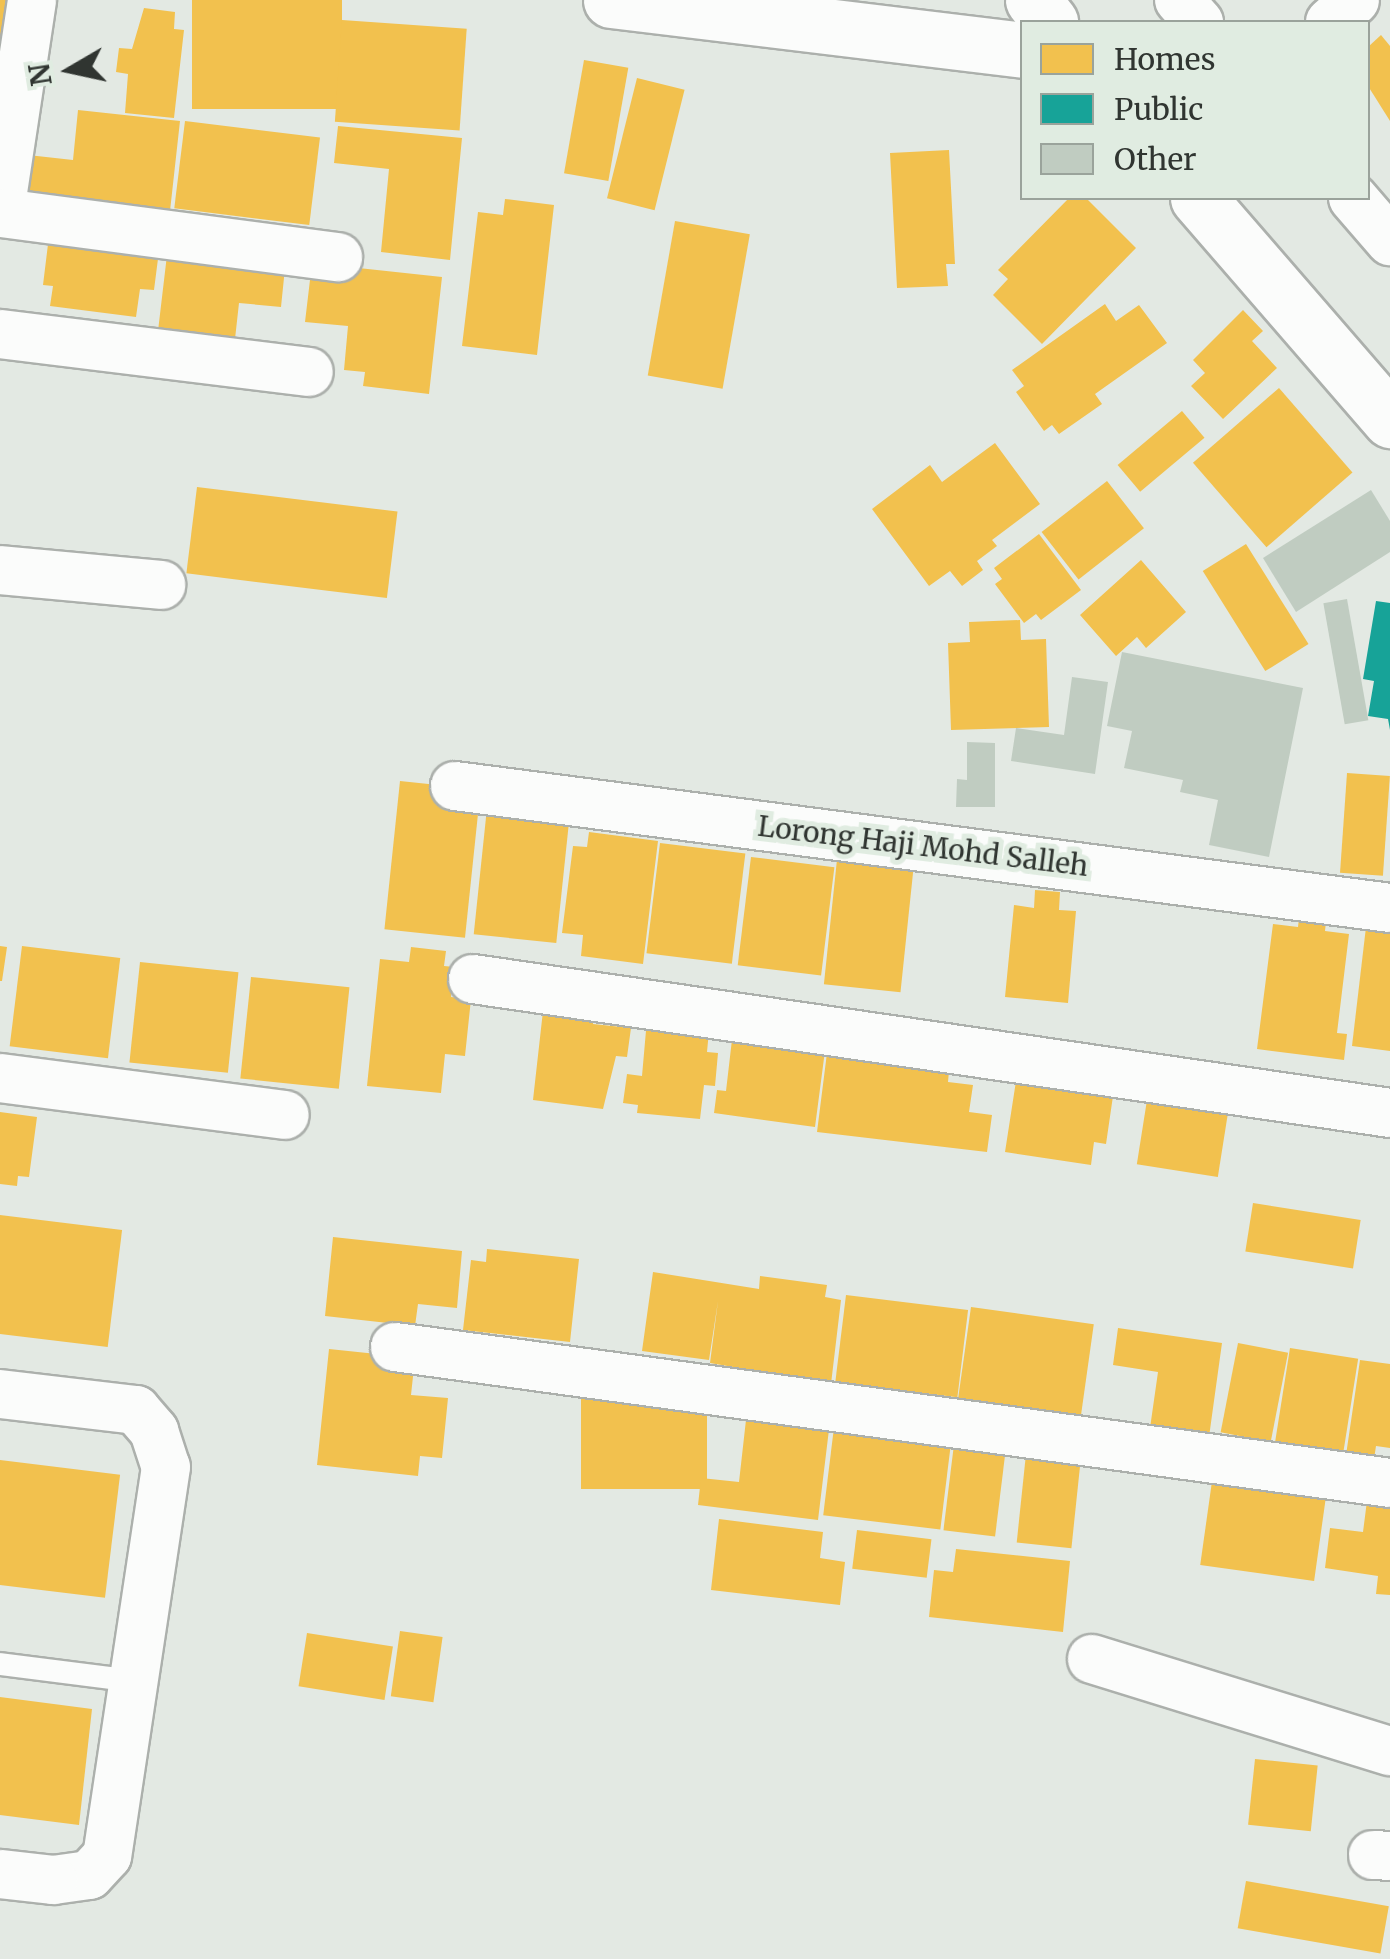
<!DOCTYPE html>
<style>
body{margin:0}
#map{position:relative;width:1390px;height:1959px;overflow:hidden;background:#e3e9e3;font-family:Merriweather,serif}
div>[style]{position:absolute}
.homes>*{inset:0;background:#f2c14e;transform-origin:0 0}
.public>*{inset:0;background:#17a398}
.building>*{inset:0;background:#c0ccc1;transform-origin:0 0}
.roads{filter:drop-shadow(2px 0 #acb0ac) drop-shadow(-2px 0 #acb0ac) drop-shadow(0 2px #acb0ac) drop-shadow(0 -2px #acb0ac)}
.lane>*{height:22px;margin:-11px;padding:0 11px;transform-origin:11px;border-radius:11px;background:#fbfcfb}
.street>*{height:48px;margin:-24px;padding:0 24px;transform-origin:24px;border-radius:24px;background:#fbfcfb}
.secondary>*{height:55px;margin:-27.5px;padding:0 27.5px;transform-origin:27.5px;border-radius:27.5px;background:#fbfcfb}
span{translate:-50% -50%;white-space:nowrap;text-align:center;line-height:1.15;-webkit-text-stroke:10px #e0ece1;paint-order:stroke}
.street-label{font-size:28px;color:#303531}
.legend{position:absolute;left:1020px;top:20px;width:350px;height:180px;box-sizing:border-box;background:#e0ece1;border:2px solid #9aa39b;margin:0;padding:12px 18px;list-style:none;font-size:30px;color:#303531}
.legend li{display:flex;align-items:center;gap:20px;height:50px}
.legend b{width:50px;border:2px solid #9aa39b}
.north{position:absolute;left:20px;top:20px;width:100px;height:100px;-webkit-text-stroke:8px #e0ece1;paint-order:stroke;rotate:261deg;font-size:28px;font-weight:700;line-height:40px;text-align:center;color:#303531}
.north::after{content:'';display:block;margin:auto;width:35px;height:45px;background:#303531;clip-path:polygon(50% 0,100% 100%,50% 72%,0 100%)}
</style>
<div id="map">
<div class="homes">
<i style="clip-path:polygon(0 0,20px 0,0 84px)"></i>
<i style="left:192px;top:0;width:150px;height:109px"></i>
<i style="clip-path:polygon(144px 8px,175px 12px,174px 29px,184px 30px,174px 118px,125px 113px,128px 74px,116px 72px,119px 48px,132px 49px)"></i>
<i style="left:342px;top:20px;width:125px;height:102px;rotate:4deg"></i>
<i style="clip-path:polygon(1381px 35px,1390px 46px,1390px 121px,1368px 86px,1368px 47px)"></i>
<i style="left:584px;top:60px;width:45px;height:115px;rotate:10deg"></i>
<i style="left:637px;top:78px;width:49px;height:124px;rotate:14deg"></i>
<i style="clip-path:polygon(78px 110px,180px 121px,170px 211px,24px 194px,28px 155px,73px 160px)"></i>
<i style="left:185px;top:121px;width:136px;height:88px;rotate:7deg"></i>
<i style="clip-path:polygon(338px 126px,462px 138px,450px 260px,381px 252px,389px 169px,334px 163px)"></i>
<i style="clip-path:polygon(949px 150px,955px 264px,946px 264px,948px 286px,897px 288px,890px 153px)"></i>
<i style="clip-path:polygon(1069px 198px,1086px 198px,1136px 248px,1042px 344px,993px 295px,1008px 279px,998px 270px)"></i>
<i style="clip-path:polygon(505px 199px,554px 205px,537px 355px,462px 346px,478px 212px,503px 215px)"></i>
<i style="left:675px;top:221px;width:76px;height:157px;rotate:10deg"></i>
<i style="clip-path:polygon(49px 236px,159px 251px,154px 290px,140px 289px,136px 317px,50px 306px,53px 286px,43px 285px)"></i>
<i style="clip-path:polygon(169px 238px,285px 268px,281px 307px,239px 303px,235px 339px,158px 331px)"></i>
<i style="clip-path:polygon(312px 263px,442px 277px,429px 394px,363px 386px,365px 372px,344px 370px,348px 326px,305px 322px)"></i>
<i style="clip-path:polygon(1105px 304px,1116px 321px,1139px 305px,1167px 343px,1095px 394px,1102px 404px,1059px 434px,1052px 425px,1044px 431px,1016px 392px,1024px 386px,1012px 370px)"></i>
<i style="clip-path:polygon(1243px 310px,1263px 331px,1252px 341px,1277px 368px,1223px 419px,1191px 386px,1205px 373px,1193px 360px)"></i>
<i style="left:1279px;top:388px;width:112px;height:114px;rotate:49deg"></i>
<i style="left:1182px;top:411px;width:35px;height:84px;rotate:50deg"></i>
<i style="clip-path:polygon(995px 443px,1040px 504px,992px 540px,997px 546px,977px 561px,983px 570px,962px 586px,950px 571px,929px 586px,872px 509px,930px 465px,942px 482px)"></i>
<i style="left:1107px;top:481px;width:60px;height:83px;rotate:52deg"></i>
<i style="left:197px;top:487px;width:202px;height:87px;rotate:7deg"></i>
<i style="clip-path:polygon(1039px 534px,1081px 590px,1041px 620px,1036px 614px,1024px 623px,995px 584px,1002px 579px,994px 568px)"></i>
<i style="left:1246px;top:544px;width:118px;height:51px;rotate:58deg"></i>
<i style="clip-path:polygon(1141px 560px,1186px 612px,1146px 648px,1137px 637px,1116px 656px,1080px 615px)"></i>
<i style="clip-path:polygon(1020px 620px,1021px 640px,1046px 639px,1049px 727px,951px 730px,948px 643px,970px 642px,969px 622px)"></i>
<i style="left:1347px;top:773px;width:43px;height:100px;rotate:4deg"></i>
<i style="left:400px;top:781px;width:81px;height:149px;rotate:6deg"></i>
<i style="left:487px;top:808px;width:83px;height:127px;rotate:6deg"></i>
<i style="clip-path:polygon(589px 832px,658px 841px,643px 964px,581px 956px,583px 935px,562px 933px,573px 846px,587px 847px)"></i>
<i style="left:660px;top:843px;width:86px;height:111px;rotate:7deg"></i>
<i style="left:915px;top:854px;width:139px;height:77px;rotate:96deg"></i>
<i style="left:751px;top:857px;width:84px;height:109px;rotate:7deg"></i>
<i style="clip-path:polygon(1035px 890px,1060px 892px,1059px 910px,1076px 911px,1068px 1003px,1005px 997px,1014px 905px,1034px 908px)"></i>
<i style="clip-path:polygon(1300px 908px,1327px 912px,1325px 931px,1349px 934px,1337px 1033px,1347px 1034px,1344px 1060px,1257px 1049px,1273px 924px,1298px 927px)"></i>
<i style="clip-path:polygon(1366px 927px,1390px 930px,1390px 1051px,1352px 1046px)"></i>
<i style="clip-path:polygon(0 946px,7px 947px,2px 981px,0 981px)"></i>
<i style="left:22px;top:946px;width:99px;height:101px;rotate:7deg"></i>
<i style="clip-path:polygon(411px 947px,446px 951px,444px 966px,454px 967px,451px 997px,471px 999px,465px 1056px,445px 1054px,441px 1093px,367px 1086px,380px 959px,409px 962px)"></i>
<i style="left:140px;top:962px;width:99px;height:101px;rotate:6deg"></i>
<i style="left:251px;top:977px;width:99px;height:102px;rotate:6deg"></i>
<i style="clip-path:polygon(544px 1002px,594px 1009px,593px 1024px,631px 1028px,627px 1057px,616px 1056px,603px 1109px,533px 1100px)"></i>
<i style="clip-path:polygon(648px 1008px,709px 1031px,707px 1052px,718px 1053px,715px 1086px,704px 1085px,700px 1119px,637px 1113px,638px 1105px,623px 1103px,627px 1074px,642px 1076px)"></i>
<i style="clip-path:polygon(733px 1031px,826px 1043px,815px 1127px,714px 1113px,717px 1090px,726px 1091px)"></i>
<i style="clip-path:polygon(828px 1045px,950px 1060px,948px 1082px,973px 1085px,969px 1112px,992px 1115px,987px 1152px,817px 1132px)"></i>
<i style="clip-path:polygon(1016px 1081px,1113px 1096px,1106px 1144px,1094px 1142px,1091px 1165px,1005px 1152px)"></i>
<i style="left:1147px;top:1100px;width:82px;height:65px;rotate:9deg"></i>
<i style="clip-path:polygon(0 1112px,37px 1117px,29px 1177px,18px 1176px,17px 1186px,0 1184px)"></i>
<i style="left:1253px;top:1203px;width:109px;height:49px;rotate:9deg"></i>
<i style="left:0;top:1215px;width:123px;height:118px;rotate:7deg"></i>
<i style="clip-path:polygon(333px 1237px,462px 1251px,457px 1308px,418px 1304px,415px 1326px,325px 1316px)"></i>
<i style="clip-path:polygon(487px 1249px,579px 1259px,570px 1342px,463px 1330px,471px 1260px,486px 1262px)"></i>
<i style="clip-path:polygon(653px 1272px,759px 1289px,760px 1276px,827px 1285px,825px 1297px,841px 1300px,831px 1384px,710px 1363px,718px 1301px,709px 1360px,642px 1351px)"></i>
<i style="left:846px;top:1295px;width:123px;height:88px;rotate:7deg"></i>
<i style="left:971px;top:1307px;width:124px;height:92px;rotate:8deg"></i>
<i style="clip-path:polygon(1118px 1328px,1222px 1343px,1209px 1437px,1150px 1428px,1158px 1372px,1113px 1365px)"></i>
<i style="left:1238px;top:1343px;width:51px;height:91px;rotate:11deg"></i>
<i style="left:1290px;top:1348px;width:69px;height:98px;rotate:9deg"></i>
<i style="clip-path:polygon(329px 1349px,415px 1358px,411px 1395px,448px 1398px,442px 1458px,420px 1456px,418px 1476px,317px 1465px)"></i>
<i style="clip-path:polygon(1360px 1360px,1390px 1364px,1390px 1448px,1376px 1446px,1374px 1459px,1346px 1455px)"></i>
<i style="left:581px;top:1389px;width:126px;height:100px"></i>
<i style="clip-path:polygon(748px 1402px,831px 1413px,818px 1520px,698px 1505px,701px 1478px,739px 1482px)"></i>
<i style="left:836px;top:1411px;width:118px;height:105px;rotate:7deg"></i>
<i style="left:956px;top:1428px;width:52px;height:103px;rotate:7deg"></i>
<i style="left:1028px;top:1435px;width:55px;height:108px;rotate:6deg"></i>
<i style="left:0;top:1460px;width:121px;height:124px;rotate:7deg"></i>
<i style="left:1214px;top:1467px;width:115px;height:99px;rotate:8deg"></i>
<i style="clip-path:polygon(1368px 1493px,1390px 1496px,1390px 1595px,1376px 1594px,1378px 1576px,1325px 1568px,1330px 1528px,1363px 1532px)"></i>
<i style="clip-path:polygon(719px 1519px,823px 1532px,820px 1558px,845px 1562px,840px 1605px,711px 1590px)"></i>
<i style="left:857px;top:1530px;width:75px;height:39px;rotate:7deg"></i>
<i style="clip-path:polygon(956px 1549px,1070px 1561px,1063px 1632px,929px 1617px,934px 1570px,953px 1572px)"></i>
<i style="left:400px;top:1631px;width:43px;height:66px;rotate:8deg"></i>
<i style="left:307px;top:1633px;width:87px;height:54px;rotate:9deg"></i>
<i style="clip-path:polygon(0 1697px,92px 1709px,79px 1825px,0 1815px)"></i>
<i style="left:1255px;top:1759px;width:63px;height:66px;rotate:6deg"></i>
<i style="left:1246px;top:1881px;width:145px;height:48px;rotate:10deg"></i>
</div>
<div class="public">
<i style="clip-path:polygon(1376px 601px,1390px 603px,1390px 730px,1388px 719px,1368px 716px,1374px 681px,1363px 679px)"></i>
</div>
<div class="building">
<i style="clip-path:polygon(1371px 490px,1390px 521px,1390px 552px,1296px 612px,1263px 558px)"></i>
<i style="left:1347px;top:599px;width:123px;height:24px;rotate:80deg"></i>
<i style="clip-path:polygon(1122px 652px,1303px 688px,1269px 857px,1209px 845px,1218px 800px,1180px 792px,1183px 780px,1124px 768px,1132px 731px,1107px 726px)"></i>
<i style="clip-path:polygon(1072px 677px,1108px 682px,1095px 774px,1011px 761px,1016px 728px,1064px 735px)"></i>
<i style="clip-path:polygon(967px 742px,995px 743px,995px 807px,956px 807px,957px 779px,967px 780px)"></i>
</div>
<div class="roads">
<div class="lane">
<i style="left:0;top:1664px;width:135px;rotate:7.2deg"></i>
</div>
<div class="street">
<i style="left:1179px;top:0;width:30px;rotate:48deg"></i>
<i style="left:1330px;top:22px;width:33px;rotate:-41deg"></i>
<i style="left:1353px;top:198px;width:57px;rotate:49.3deg"></i>
<i style="left:0;top:212px;width:214px;rotate:-81.4deg"></i>
<i style="left:2px;top:213px;width:339px;rotate:7.5deg"></i>
<i style="left:0;top:334px;width:311px;rotate:7deg"></i>
<i style="left:0;top:570px;width:162px;rotate:5.3deg"></i>
<i style="left:455px;top:786px;width:943px;rotate:7.43deg"></i>
<i style="left:473px;top:979px;width:927px;rotate:8.31deg"></i>
<i style="left:0;top:1078px;width:287px;rotate:7.4deg"></i>
<i style="left:395px;top:1347px;width:1004px;rotate:7.78deg"></i>
<i style="left:0;top:1394px;width:137px;rotate:6.7deg"></i>
<i style="left:136px;top:1410px;width:28px;rotate:49deg"></i>
<i style="left:154px;top:1431px;width:38px;rotate:72deg"></i>
<i style="left:166px;top:1467px;width:393px;rotate:98.6deg"></i>
<i style="left:107px;top:1856px;width:26px;rotate:133deg"></i>
<i style="left:89px;top:1875px;width:36px;rotate:172deg"></i>
<i style="left:53px;top:1880px;width:53px;rotate:-173.5deg"></i>
<i style="left:1092px;top:1659px;width:312px;rotate:17.2deg"></i>
<i style="left:1373px;top:1855px;width:17px;rotate:3deg"></i>
</div>
<div class="secondary">
<i style="left:611px;top:0;width:414px;rotate:6.9deg"></i>
<i style="left:1033px;top:0;width:28px;rotate:52deg"></i>
<i style="left:1198px;top:198px;width:294px;rotate:49.1deg"></i>
</div>
</div>
<div class="street-label">
<span style="left:923px;top:846px;rotate:7deg">Lorong Haji Mohd Salleh</span>
</div>
<ul class="legend">
<li><b style="height:28px;background:#f2c14e"></b>Homes</li>
<li><b style="height:28px;background:#17a398"></b>Public</li>
<li><b style="height:28px;background:#c0ccc1"></b>Other</li>
</ul>
<div class="north">N</div>
</div>
